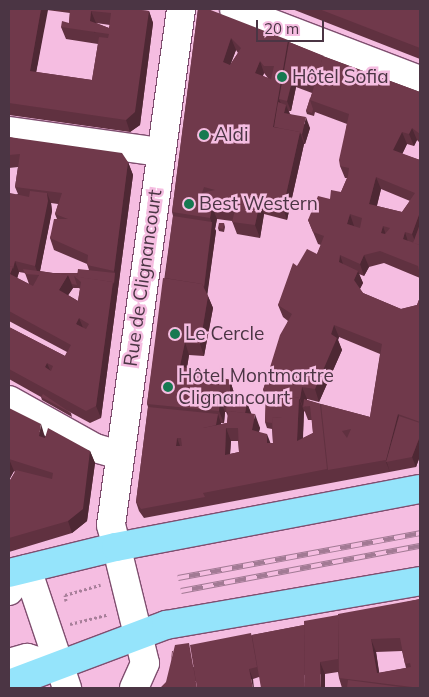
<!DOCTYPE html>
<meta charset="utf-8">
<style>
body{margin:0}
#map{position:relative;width:429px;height:697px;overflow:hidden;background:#f5bde1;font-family:Mulish,sans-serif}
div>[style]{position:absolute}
.path>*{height:3px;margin-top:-1.5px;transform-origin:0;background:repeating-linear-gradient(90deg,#a87f9a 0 2.5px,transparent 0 5px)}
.roads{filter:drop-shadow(1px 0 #7f4e6f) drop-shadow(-1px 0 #7f4e6f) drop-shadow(0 1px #7f4e6f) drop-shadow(0 -1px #7f4e6f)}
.minor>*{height:28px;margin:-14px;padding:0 14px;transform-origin:14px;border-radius:14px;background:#fff}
.major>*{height:28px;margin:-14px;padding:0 14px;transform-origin:14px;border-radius:14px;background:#95e4fb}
.rail>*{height:5.5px;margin-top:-2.75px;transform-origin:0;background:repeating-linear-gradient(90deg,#f5bde1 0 11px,#a27a94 0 22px);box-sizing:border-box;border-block:1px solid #a27a94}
.wall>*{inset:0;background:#603140}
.shaded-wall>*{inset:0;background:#4e2834}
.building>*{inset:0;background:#70394b}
.dots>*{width:14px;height:14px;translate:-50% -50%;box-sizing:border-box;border:2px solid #f5bde1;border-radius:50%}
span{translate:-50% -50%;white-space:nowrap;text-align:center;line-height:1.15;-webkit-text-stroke:5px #f5bde1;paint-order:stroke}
.poi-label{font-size:19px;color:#4b3544}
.left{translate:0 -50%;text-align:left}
.street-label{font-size:19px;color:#4b3544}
.frame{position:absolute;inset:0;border:10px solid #4b3544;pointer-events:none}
.scale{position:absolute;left:256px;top:20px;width:68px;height:22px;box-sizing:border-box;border:2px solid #4b3544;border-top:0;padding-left:6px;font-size:15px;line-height:18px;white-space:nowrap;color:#4b3544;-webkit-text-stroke:4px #f5bde1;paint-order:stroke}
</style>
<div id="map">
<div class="path">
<i style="left:66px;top:601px;width:6px;rotate:-99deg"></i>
<i style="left:65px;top:595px;width:37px;rotate:-16deg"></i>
<i style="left:70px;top:624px;width:38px;rotate:-14deg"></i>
</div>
<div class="roads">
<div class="minor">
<i style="left:234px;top:9px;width:199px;rotate:20.9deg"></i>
<i style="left:9px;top:131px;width:152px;rotate:7.9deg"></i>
<i style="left:9px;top:400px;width:98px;rotate:29.2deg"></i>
<i style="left:95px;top:448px;width:26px;rotate:16deg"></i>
<i style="left:27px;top:569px;width:126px;rotate:71.4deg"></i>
<i style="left:9px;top:591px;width:28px;rotate:-51deg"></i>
<i style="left:9px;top:663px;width:19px;rotate:-16deg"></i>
<i style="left:27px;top:658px;width:32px;rotate:16deg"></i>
<i style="left:134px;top:688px;width:27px;rotate:-66deg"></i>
<i style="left:145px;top:663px;width:142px;rotate:-103.8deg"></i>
<i style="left:111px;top:525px;width:521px;rotate:-82.27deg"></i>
</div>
<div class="major">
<i style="left:9px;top:573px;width:110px;rotate:-13.7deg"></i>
<i style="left:116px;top:547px;width:309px;rotate:-10.8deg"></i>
<i style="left:9px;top:684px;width:168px;rotate:-20.6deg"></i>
<i style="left:166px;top:625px;width:258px;rotate:-9.8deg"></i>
</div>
</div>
<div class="rail">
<i style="left:178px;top:578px;width:246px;rotate:-10.5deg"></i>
<i style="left:181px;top:591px;width:243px;rotate:-10.7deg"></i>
</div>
<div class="wall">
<i style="clip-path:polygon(evenodd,9px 9px,140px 9px,140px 10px,149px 11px,153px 23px,140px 125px,130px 132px,9px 115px,9px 9px,47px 10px,70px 13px,69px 23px,61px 27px,66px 39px,98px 44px,92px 80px,36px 72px,47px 10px,9px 9px,96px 23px,110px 25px,109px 28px,96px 23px)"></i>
<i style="clip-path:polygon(evenodd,198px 9px,289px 42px,325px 57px,420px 92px,420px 143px,417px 140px,414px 146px,407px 144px,402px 154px,420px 160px,420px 278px,384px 263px,369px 267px,364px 276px,359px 274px,363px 283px,360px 289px,363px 293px,401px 309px,417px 305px,420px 297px,420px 456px,416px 467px,144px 518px,139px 511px,136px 502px,148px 407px,147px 404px,173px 216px,172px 212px,198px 9px,236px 50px,238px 53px,230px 65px,236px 50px,198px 9px,264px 73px,268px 78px,263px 76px,264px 73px,198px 9px,296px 87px,312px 93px,306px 111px,307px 114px,314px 116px,315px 112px,347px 124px,340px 166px,345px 178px,347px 178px,341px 192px,330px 199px,308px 220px,318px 244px,321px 245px,317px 254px,297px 266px,278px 305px,283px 317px,288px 321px,263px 390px,266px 396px,265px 422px,267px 428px,272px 429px,273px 443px,270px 443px,259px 432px,260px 428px,251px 414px,247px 403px,234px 398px,234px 393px,230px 380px,187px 368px,189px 355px,204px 356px,213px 308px,207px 294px,216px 231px,215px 229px,217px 219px,232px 221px,237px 234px,260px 238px,264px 214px,287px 220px,304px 144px,305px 144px,310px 128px,290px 114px,289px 111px,291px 111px,296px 87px,198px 9px,381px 189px,410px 201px,402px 212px,377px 206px,381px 189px,198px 9px,339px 337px,380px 354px,370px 417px,321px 404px,307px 400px,307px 399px,319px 402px,342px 350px,338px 340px,339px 337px,198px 9px,304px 411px,305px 412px,308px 420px,312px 420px,313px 433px,303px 438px,304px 411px,198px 9px,225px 412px,226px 412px,228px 416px,227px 423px,221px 424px,221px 423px,224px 423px,225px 412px,198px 9px,231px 441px,238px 441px,239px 452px,230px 454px,231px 441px)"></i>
<i style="clip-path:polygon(292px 9px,420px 9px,420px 59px)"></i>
<i style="clip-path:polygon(evenodd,9px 137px,128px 162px,133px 175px,101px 418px,90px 423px,66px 410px,71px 413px,72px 417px,42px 400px,41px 397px,9px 379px,9px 327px,65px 356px,67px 352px,9px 321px,9px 193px,10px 196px,18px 194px,15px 187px,18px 167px,9px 168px,9px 137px,51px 203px,58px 204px,55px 214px,57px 219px,50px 238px,54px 250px,87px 264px,89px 270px,77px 273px,53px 273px,40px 271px,52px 211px,51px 203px,9px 137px,19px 272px,25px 273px,29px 284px,17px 278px,19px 272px,9px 137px,73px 288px,79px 288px,80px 289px,78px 301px,68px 295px,73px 288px)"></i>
<i style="clip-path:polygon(224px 223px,225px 227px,224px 232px,219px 231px,218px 228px)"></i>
<i style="clip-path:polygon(9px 408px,45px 436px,90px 451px,95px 463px,87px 521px,72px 533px,9px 552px,9px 482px,15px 472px,14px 471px,9px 480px)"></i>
<i style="clip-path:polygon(evenodd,420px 599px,420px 688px,342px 688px,339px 678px,338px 672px,325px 674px,259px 677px,253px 679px,166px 682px,252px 635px,304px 625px,420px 599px,402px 651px,406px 668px,379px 673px,376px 652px,402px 651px)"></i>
</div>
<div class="shaded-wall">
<i style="clip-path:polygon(41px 9px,47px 9px,48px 10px,34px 84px,30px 71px)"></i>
<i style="clip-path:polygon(91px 11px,96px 23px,95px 33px,90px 21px)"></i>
<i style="clip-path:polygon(149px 11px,153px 23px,140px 125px,130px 132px,126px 120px)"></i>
<i style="clip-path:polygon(231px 38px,236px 50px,227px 74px,223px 62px)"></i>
<i style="clip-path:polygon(288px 40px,293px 52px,279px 99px,283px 109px,279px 130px,273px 127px)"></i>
<i style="clip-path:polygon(260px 61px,264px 73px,259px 85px,255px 73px)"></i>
<i style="clip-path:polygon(293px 77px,296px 87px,291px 111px,287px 101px)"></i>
<i style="clip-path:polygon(286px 105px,290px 115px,284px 113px)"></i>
<i style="clip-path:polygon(306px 117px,310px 128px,305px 144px,302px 134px)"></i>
<i style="clip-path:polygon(412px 128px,417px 140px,414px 146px,409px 134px)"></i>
<i style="clip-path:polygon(300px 132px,304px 144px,287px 220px,283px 208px)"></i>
<i style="clip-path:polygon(402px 132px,407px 144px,398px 163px,393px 150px)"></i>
<i style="clip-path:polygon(128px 162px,133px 175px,101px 418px,96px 406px,113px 282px,115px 273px,114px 271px)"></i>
<i style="clip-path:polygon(376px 177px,381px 189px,374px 216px,369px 204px)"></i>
<i style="clip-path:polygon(47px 193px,51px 203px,52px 211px,39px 276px,35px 266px)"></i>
<i style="clip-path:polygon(260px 202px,264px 214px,260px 238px,255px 225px)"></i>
<i style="clip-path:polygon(212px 207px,217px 219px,215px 229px,216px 231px,207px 297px,204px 288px,212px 224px,210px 218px)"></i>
<i style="clip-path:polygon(420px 212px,420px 236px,417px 246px,412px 234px)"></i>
<i style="clip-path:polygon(350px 214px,354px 226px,347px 224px)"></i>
<i style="clip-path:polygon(383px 226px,387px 238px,381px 233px)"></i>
<i style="clip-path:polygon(405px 232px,409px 245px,403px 239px)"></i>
<i style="clip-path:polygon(340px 255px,344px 267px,339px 262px)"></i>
<i style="clip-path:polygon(364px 255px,369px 267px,364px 276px,360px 264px)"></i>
<i style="clip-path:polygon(15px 261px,19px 272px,17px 279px,10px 274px)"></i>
<i style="clip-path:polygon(358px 271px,363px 283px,358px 292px,354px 280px)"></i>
<i style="clip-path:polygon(68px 275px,73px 288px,63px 303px,59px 290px)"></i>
<i style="clip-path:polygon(208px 296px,213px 308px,204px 356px,200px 344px)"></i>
<i style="clip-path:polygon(79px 318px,84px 330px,76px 324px)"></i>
<i style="clip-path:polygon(334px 325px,339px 337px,338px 340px,342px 350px,319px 402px,315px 389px)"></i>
<i style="clip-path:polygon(185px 342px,189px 355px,185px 379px,180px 366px)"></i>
<i style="clip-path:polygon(47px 363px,52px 375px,45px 367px)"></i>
<i style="clip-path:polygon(230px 380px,234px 393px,234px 409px,230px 397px)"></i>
<i style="clip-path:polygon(302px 387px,307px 399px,306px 407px,303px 407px,300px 399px)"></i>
<i style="clip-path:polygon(299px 398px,304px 411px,302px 454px,297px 441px)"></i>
<i style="clip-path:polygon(220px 400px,225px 412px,224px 423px,219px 411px)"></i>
<i style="clip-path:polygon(247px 403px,252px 415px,245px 414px)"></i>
<i style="clip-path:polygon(218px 414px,221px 423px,217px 441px,214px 432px)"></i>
<i style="clip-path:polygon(255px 414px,260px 428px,256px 443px,252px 430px)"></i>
<i style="clip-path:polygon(398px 414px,403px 426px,386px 462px,390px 472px,386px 460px)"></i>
<i style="clip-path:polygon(41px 424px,45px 437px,44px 448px,39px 436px)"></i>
<i style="clip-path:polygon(226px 428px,231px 441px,229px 468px,225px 455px)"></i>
<i style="clip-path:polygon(267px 434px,272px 447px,267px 443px)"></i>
<i style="clip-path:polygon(420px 436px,420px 456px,416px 467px,412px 457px)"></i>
<i style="clip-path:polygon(177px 438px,180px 446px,176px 446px)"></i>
<i style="clip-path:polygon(90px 451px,95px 463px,87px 521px,72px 533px,68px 521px)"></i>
<i style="clip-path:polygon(9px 459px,14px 471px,9px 480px)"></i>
<i style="clip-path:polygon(371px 639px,376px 652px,381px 684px,377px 673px)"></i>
<i style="clip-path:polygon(320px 662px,325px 674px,325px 688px,321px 688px)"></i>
<i style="clip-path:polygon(249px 669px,253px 679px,254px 688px,253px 688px)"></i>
</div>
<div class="building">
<i style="clip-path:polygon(evenodd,9px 9px,41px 9px,30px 71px,92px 80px,99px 37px,108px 38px,109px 34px,61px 27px,62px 21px,69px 23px,70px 9px,132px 9px,149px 11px,135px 112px,126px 120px,9px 103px,9px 9px,91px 11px,111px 13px,109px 28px,90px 21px,91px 11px)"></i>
<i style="clip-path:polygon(evenodd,198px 9px,208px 9px,288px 40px,273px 127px,300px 132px,283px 208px,260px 202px,255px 225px,232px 222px,235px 210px,212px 207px,210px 218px,172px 212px,198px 9px,231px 38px,241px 48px,230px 65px,223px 62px,231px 38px,198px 9px,260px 61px,264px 66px,274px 66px,271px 79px,255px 73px,260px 61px,198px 9px,204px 187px,215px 190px,202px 193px,204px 187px)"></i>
<i style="clip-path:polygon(319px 9px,420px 9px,420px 48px)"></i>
<i style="clip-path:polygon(289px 42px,324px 56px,323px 56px,315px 85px,293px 77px,287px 101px,279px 99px)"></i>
<i style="clip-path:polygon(evenodd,323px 56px,420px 92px,420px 134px,412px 128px,409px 134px,402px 132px,393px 150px,420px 160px,420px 212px,412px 234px,405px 232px,403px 239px,420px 245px,420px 275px,418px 266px,380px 251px,364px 255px,360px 264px,340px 255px,339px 262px,358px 271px,354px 280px,363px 293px,401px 309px,417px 305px,420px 297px,420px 422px,398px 414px,386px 460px,328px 470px,321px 404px,370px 417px,382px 344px,334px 325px,331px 334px,337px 338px,315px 389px,302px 387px,300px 399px,299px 399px,299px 398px,263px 390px,280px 335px,292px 314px,278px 305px,293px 263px,297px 266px,307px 249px,317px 254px,324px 236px,313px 232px,308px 220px,318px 196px,330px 199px,331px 190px,341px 192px,348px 176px,349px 168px,340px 166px,339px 160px,349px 114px,310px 100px,323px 56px,376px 177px,415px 193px,402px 212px,369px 204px,376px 177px,323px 56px,350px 214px,362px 218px,360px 228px,347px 224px,350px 214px,323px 56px,383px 226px,390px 228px,385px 234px,381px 233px,383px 226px,323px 56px,351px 429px,347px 438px,342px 431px,351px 429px)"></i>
<i style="clip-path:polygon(310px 98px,311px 98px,310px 100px,313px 109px,312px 113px,306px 111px)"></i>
<i style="clip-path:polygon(278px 102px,286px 105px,284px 113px,306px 117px,302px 134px,301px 134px,300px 132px,274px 127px)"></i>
<i style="clip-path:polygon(9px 137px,122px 153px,128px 162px,114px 271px,87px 265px,88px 255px,50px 238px,54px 219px,68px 219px,55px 214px,62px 193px,15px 187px,20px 154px,9px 155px)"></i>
<i style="clip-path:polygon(30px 191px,47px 193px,48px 201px,35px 266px,15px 261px,13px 269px,13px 267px,9px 266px,9px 200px,10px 193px,29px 197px)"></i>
<i style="clip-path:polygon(173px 216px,212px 222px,204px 287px,202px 284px,165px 278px)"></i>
<i style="clip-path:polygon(219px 223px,224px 223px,223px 229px,218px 228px)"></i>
<i style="clip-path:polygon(420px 224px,420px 245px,413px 243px)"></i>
<i style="clip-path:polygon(evenodd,9px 266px,13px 267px,10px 274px,33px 286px,39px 275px,25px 274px,23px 269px,68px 275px,59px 290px,78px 301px,81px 282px,74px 276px,113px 282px,96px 406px,86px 411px,9px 369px,9px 327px,65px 356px,71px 345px,9px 311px,9px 266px,79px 318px,89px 324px,86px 329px,76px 324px,79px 318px,9px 266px,47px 363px,53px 366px,51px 371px,45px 367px,47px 363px)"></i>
<i style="clip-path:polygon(78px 269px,115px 273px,114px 284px,113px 282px,77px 277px)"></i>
<i style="clip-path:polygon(53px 273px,77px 273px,77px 277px,74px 276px,77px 285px,72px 284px,68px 275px)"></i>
<i style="clip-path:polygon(163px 278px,202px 284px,208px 296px,200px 344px,185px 342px,180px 366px,230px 380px,230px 397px,247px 403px,245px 413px,228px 411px,228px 412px,226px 412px,227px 400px,220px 400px,219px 411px,147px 404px)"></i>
<i style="clip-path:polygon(43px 394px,71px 413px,41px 397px)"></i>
<i style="clip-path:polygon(evenodd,282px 394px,299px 398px,297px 441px,313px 433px,310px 406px,303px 407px,304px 399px,320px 404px,327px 469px,203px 493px,203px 428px,227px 423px,228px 411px,255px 414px,252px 430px,267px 434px,267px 443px,273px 443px,272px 417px,282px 418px,282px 394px,226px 428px,238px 428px,239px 452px,225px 455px,226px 428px)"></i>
<i style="clip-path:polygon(266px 396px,282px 400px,282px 418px,272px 417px,272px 423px,265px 422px)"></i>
<i style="clip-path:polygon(evenodd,148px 407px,218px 414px,216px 425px,203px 428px,203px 493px,205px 497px,141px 509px,136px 502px,148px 407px,177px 438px,181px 438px,182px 446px,176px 446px,177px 438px)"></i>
<i style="clip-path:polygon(9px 408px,41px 424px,39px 436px,45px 438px,48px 428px,90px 451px,83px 509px,68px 521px,9px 538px,9px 482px,16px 470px,52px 479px,53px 473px,9px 459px,9px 460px)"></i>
<i style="clip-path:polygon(399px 416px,420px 423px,420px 436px,412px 457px,386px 462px)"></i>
<i style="clip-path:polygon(evenodd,420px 599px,420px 688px,339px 678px,338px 614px,420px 599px,400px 638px,405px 664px,410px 663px,411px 667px,377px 673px,371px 639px,400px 638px)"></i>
<i style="clip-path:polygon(338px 615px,338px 659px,320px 662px,321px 688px,305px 688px,304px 621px)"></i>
<i style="clip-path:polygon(304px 625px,305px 688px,261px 688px,252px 635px)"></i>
<i style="clip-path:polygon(251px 633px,257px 667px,249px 669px,253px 688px,197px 688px,190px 645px)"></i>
<i style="clip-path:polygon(189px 643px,197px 688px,160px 688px,166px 682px,175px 645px)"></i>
<i style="clip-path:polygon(172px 651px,173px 651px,171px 662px)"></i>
<i style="clip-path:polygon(348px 680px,408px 688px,347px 688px)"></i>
</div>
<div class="dots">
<i style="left:282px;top:77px;background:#167951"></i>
<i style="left:204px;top:135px;background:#167951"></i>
<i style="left:189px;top:204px;background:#167951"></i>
<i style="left:175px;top:334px;background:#167951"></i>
<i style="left:168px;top:387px;background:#167951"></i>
</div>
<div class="poi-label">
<span class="left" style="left:292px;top:77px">Hôtel Sofia</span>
<span class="left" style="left:214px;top:135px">Aldi</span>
<span class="left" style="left:199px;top:204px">Best Western</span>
<span class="left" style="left:185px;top:334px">Le Cercle</span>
<span class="left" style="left:178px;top:387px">Hôtel Montmartre<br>Clignancourt</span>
</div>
<div class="street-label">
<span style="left:143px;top:278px;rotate:-82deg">Rue de Clignancourt</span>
</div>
<div class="frame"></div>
<div class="scale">20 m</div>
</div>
